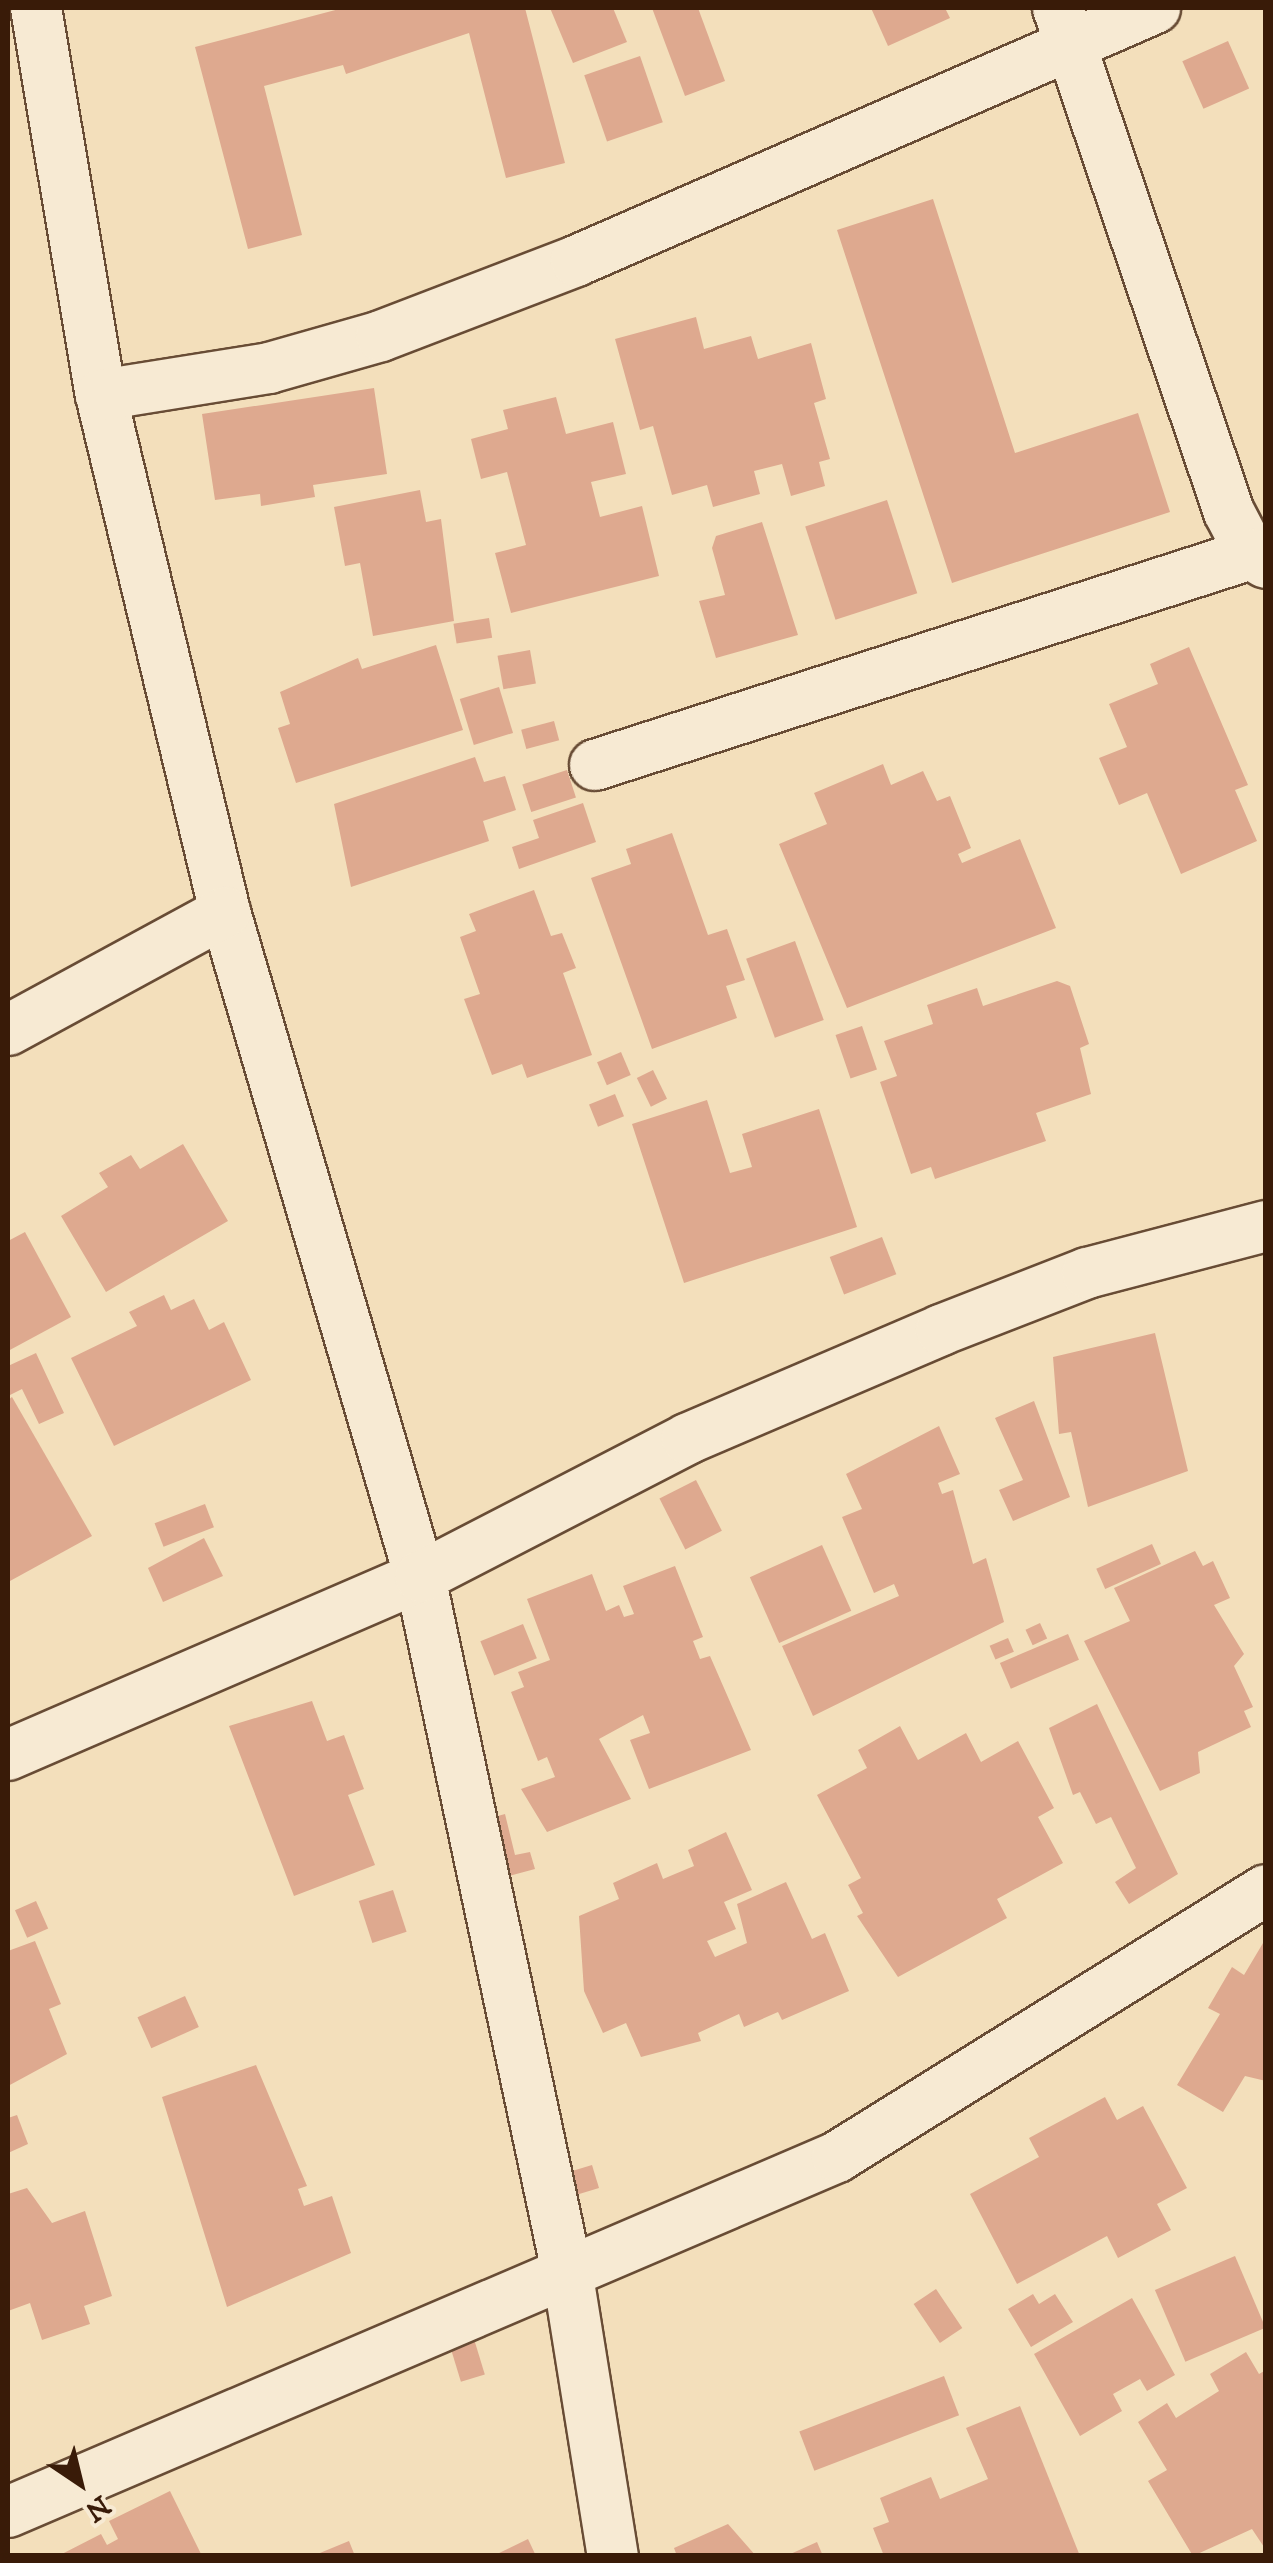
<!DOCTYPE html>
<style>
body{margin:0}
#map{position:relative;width:1273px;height:2563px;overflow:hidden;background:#f3dfbb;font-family:"IM FELL DW Pica",serif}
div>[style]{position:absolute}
.building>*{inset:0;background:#dea98f;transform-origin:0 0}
.roads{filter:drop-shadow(2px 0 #684c35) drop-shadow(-2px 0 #684c35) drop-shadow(0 2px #684c35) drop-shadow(0 -2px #684c35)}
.street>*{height:50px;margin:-25px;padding:0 25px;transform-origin:25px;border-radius:25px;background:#f7ead3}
span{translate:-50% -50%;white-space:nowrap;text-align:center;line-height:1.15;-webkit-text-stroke:8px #f7ead3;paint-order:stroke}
.frame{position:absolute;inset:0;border:10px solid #391b08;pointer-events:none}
.north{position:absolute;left:30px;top:2433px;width:100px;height:100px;-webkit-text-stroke:8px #f7ead3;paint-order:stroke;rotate:145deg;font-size:28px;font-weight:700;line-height:40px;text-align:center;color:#391b08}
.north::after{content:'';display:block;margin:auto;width:35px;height:45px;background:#391b08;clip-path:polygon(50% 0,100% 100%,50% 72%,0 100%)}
</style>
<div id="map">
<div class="building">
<i style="clip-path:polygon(343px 8px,525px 8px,565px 163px,506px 178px,469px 33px,346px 74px,343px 65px,264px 86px,302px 235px,248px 249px,195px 47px)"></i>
<i style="clip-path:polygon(550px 8px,613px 8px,627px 42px,573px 63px)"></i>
<i style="clip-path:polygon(652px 8px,698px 8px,725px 81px,685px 96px)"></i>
<i style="clip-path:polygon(871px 8px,945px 8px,950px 18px,888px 46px)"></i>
<i style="left:1228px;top:41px;width:52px;height:50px;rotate:66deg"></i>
<i style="left:640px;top:56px;width:70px;height:59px;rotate:71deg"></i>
<i style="clip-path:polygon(933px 199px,1015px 453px,1138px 413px,1170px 512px,952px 583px,837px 230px)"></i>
<i style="clip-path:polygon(696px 317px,704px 349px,751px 336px,758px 359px,811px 343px,826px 399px,814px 403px,830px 459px,819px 462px,825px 486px,791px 496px,782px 464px,754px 471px,760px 494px,713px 507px,707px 485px,672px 495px,653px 426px,640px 430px,615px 339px)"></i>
<i style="clip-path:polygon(374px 388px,387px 474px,313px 485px,315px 497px,261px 506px,260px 494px,215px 500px,202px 414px)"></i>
<i style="clip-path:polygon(556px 397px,566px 434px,613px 422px,626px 474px,591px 482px,600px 517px,642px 506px,659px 576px,511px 613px,495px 553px,526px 545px,507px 472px,481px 479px,471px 439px,508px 429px,503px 410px)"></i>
<i style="clip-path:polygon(420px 490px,426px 522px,441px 519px,454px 621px,373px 636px,360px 563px,345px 566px,334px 507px)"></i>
<i style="left:887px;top:500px;width:98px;height:86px;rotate:72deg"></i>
<i style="clip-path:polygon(762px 522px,798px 635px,716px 658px,699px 601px,725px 595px,712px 548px,716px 536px)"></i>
<i style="left:489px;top:618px;width:20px;height:36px;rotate:81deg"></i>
<i style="clip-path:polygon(436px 645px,463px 730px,296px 783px,278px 728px,290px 724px,280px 692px,358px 658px,362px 669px)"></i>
<i style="clip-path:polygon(1189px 647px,1248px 785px,1235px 790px,1257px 841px,1181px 874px,1147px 793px,1119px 805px,1099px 758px,1127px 747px,1109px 704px,1158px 684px,1150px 664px)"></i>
<i style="left:530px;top:650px;width:34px;height:33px;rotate:80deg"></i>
<i style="left:499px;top:687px;width:48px;height:41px;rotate:73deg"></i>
<i style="left:554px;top:721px;width:20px;height:34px;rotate:75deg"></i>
<i style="clip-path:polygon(475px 757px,484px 782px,505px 776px,516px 810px,483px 821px,489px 841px,351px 887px,334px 804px)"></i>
<i style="clip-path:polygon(883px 764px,891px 785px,923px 771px,937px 801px,950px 796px,971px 848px,958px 854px,962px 863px,1020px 839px,1056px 928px,847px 1008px,779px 844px,827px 824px,814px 793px)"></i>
<i style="left:567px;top:770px;width:29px;height:47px;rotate:72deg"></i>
<i style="clip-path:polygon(583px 803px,596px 842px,519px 869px,512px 847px,539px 838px,533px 820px)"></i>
<i style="clip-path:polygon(672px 833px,708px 935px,727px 929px,745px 980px,726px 986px,737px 1018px,652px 1049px,591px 878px,631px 864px,626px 849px)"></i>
<i style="clip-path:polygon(534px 890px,551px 936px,562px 933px,576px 968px,563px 973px,592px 1055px,527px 1078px,522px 1064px,492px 1075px,464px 999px,480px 994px,460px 937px,476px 931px,469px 914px)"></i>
<i style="left:795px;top:941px;width:84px;height:52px;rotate:70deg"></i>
<i style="clip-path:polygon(1057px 981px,1070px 986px,1089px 1044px,1080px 1048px,1091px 1094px,1036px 1113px,1046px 1141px,935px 1179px,931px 1167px,911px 1174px,880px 1082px,897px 1076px,884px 1041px,933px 1024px,927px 1005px,977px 988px,983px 1006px)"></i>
<i style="left:862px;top:1026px;width:46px;height:28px;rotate:71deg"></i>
<i style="left:621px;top:1052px;width:25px;height:26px;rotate:67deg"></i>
<i style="left:653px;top:1070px;width:32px;height:18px;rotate:64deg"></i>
<i style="left:615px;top:1094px;width:24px;height:28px;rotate:68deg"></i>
<i style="clip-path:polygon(707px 1100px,730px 1173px,752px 1167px,742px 1134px,819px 1109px,857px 1227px,684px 1283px,632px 1124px)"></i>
<i style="clip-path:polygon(183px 1144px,228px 1221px,106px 1292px,61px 1216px,108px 1187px,99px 1173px,131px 1155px,140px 1169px)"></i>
<i style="clip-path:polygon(25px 1232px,71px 1317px,8px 1351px,8px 1241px)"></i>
<i style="left:882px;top:1237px;width:40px;height:56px;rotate:69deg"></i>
<i style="clip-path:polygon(164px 1295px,171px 1310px,194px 1299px,209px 1330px,224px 1322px,251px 1380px,114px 1446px,71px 1358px,137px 1326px,129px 1312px)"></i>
<i style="clip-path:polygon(1155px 1333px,1188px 1471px,1088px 1507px,1071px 1432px,1059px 1434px,1053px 1357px)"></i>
<i style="clip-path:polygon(36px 1353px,64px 1413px,39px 1424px,22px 1389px,8px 1396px,8px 1366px)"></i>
<i style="clip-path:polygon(12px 1397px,92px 1536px,10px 1581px,8px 1400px)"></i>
<i style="clip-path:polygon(1034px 1401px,1070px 1497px,1013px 1521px,999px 1490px,1023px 1480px,995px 1418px)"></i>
<i style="clip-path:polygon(939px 1426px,960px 1474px,938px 1483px,942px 1494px,953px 1490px,973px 1564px,986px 1558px,1004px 1622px,813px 1716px,782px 1646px,899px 1596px,894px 1584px,874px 1593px,842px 1517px,862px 1509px,846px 1474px)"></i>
<i style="left:696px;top:1480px;width:57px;height:41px;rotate:63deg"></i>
<i style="left:205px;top:1504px;width:25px;height:54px;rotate:69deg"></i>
<i style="clip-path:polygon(204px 1538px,223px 1576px,163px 1602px,148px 1568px)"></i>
<i style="left:1152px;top:1544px;width:22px;height:61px;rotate:66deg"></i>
<i style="left:822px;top:1545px;width:72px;height:79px;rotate:66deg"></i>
<i style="clip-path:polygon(1195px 1551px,1203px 1566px,1213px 1561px,1230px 1598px,1214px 1605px,1244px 1654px,1234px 1666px,1253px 1707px,1244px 1711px,1251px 1727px,1198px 1752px,1200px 1773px,1160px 1791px,1084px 1641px,1130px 1621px,1114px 1588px)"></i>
<i style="clip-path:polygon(675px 1566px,703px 1637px,693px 1641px,700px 1659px,710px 1656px,751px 1750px,649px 1789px,630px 1740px,650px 1733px,643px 1715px,599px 1739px,631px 1799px,547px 1832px,521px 1789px,555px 1777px,547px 1757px,538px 1761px,511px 1692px,524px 1687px,518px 1672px,550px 1660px,527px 1599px,592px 1574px,606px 1611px,619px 1605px,624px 1617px,634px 1614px,623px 1586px)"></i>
<i style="left:1040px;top:1623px;width:17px;height:16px;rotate:65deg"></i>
<i style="left:523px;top:1624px;width:37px;height:46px;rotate:68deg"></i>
<i style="left:1068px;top:1634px;width:28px;height:74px;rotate:67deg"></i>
<i style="left:1008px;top:1638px;width:15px;height:20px;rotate:67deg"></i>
<i style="clip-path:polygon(312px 1701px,327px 1741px,344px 1735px,364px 1789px,348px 1795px,375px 1865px,294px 1896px,229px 1726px)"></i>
<i style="clip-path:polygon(1097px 1704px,1178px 1874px,1129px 1904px,1115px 1882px,1136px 1868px,1111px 1817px,1096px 1824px,1080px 1792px,1073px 1795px,1049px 1728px)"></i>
<i style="clip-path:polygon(900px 1726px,918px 1760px,966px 1733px,981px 1762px,1018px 1741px,1054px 1808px,1038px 1817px,1063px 1863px,997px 1899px,1007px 1918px,898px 1977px,857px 1916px,863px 1913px,848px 1885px,861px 1878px,817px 1795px,867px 1768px,858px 1750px)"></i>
<i style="clip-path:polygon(505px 1814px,515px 1855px,530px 1852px,535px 1869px,501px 1878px,487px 1819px)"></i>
<i style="clip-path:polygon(726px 1832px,752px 1890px,724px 1902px,736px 1929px,707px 1941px,715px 1957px,747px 1943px,737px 1904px,786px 1882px,812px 1939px,825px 1933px,849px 1991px,782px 2020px,778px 2012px,744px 2027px,739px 2014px,698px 2033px,701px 2041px,641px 2057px,626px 2023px,603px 2033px,584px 1991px,579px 1916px,619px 1899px,613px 1883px,657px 1863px,663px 1879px,694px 1866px,688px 1850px)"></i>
<i style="left:393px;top:1890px;width:44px;height:36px;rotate:72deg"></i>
<i style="left:36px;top:1901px;width:30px;height:23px;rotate:66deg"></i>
<i style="clip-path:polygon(1266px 1938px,1266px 2081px,1245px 2076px,1223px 2112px,1177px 2085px,1220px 2014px,1208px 2008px,1232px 1967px,1244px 1975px)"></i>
<i style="clip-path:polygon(35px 1941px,61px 2004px,49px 2009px,67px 2054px,8px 2086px,8px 1951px)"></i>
<i style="left:185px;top:1996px;width:34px;height:52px;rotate:66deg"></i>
<i style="clip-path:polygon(256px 2065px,307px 2186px,298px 2189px,304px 2206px,332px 2196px,351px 2253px,227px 2307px,162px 2097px)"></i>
<i style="clip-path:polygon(1105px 2097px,1117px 2120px,1143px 2106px,1187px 2188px,1157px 2204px,1171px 2230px,1118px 2258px,1107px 2236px,1017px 2284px,970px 2194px,1039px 2157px,1029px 2138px)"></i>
<i style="clip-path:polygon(17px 2115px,28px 2144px,8px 2153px,8px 2118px)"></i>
<i style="left:592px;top:2165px;width:24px;height:25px;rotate:73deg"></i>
<i style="clip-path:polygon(27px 2188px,52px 2223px,85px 2211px,112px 2296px,84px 2306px,90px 2324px,42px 2340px,30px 2303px,8px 2311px,8px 2194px)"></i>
<i style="left:1235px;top:2256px;width:78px;height:87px;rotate:67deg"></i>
<i style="left:936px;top:2289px;width:47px;height:27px;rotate:56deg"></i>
<i style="clip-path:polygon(1033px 2294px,1039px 2304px,1055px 2294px,1073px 2322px,1031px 2347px,1008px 2309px)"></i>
<i style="clip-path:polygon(1132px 2298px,1175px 2375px,1147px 2391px,1140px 2379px,1113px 2394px,1122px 2411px,1080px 2436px,1034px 2354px)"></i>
<i style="left:474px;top:2339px;width:37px;height:25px;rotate:73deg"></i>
<i style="clip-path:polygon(1246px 2352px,1259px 2374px,1266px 2370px,1266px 2550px,1252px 2529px,1193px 2556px,1148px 2481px,1167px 2470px,1138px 2422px,1167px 2403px,1176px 2418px,1219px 2391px,1210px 2374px)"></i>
<i style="left:944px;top:2376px;width:42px;height:155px;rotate:69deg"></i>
<i style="clip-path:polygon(1020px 2406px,1080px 2556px,884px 2556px,873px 2528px,889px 2522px,880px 2498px,931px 2477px,940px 2499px,988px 2479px,966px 2428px)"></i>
<i style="clip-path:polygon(170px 2491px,202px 2556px,58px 2556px,101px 2534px,107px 2545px,118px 2539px,109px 2521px)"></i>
<i style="clip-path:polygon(728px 2524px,756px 2556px,677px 2556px,674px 2548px)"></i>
<i style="clip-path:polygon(528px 2539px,536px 2556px,493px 2556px)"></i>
<i style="clip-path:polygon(349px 2541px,355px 2556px,315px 2556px,315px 2555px)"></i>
<i style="clip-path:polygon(817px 2542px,823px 2556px,786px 2556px)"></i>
</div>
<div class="roads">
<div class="street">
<i style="left:36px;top:8px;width:392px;rotate:80.5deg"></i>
<i style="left:101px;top:395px;width:532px;rotate:76.51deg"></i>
<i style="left:225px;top:912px;width:693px;rotate:73.66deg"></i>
<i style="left:420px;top:1577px;width:714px;rotate:78.05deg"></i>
<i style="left:568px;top:2276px;width:284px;rotate:80.9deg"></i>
<i style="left:1058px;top:8px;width:532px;rotate:71.26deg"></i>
<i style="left:1229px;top:512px;width:47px;rotate:62.4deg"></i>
<i style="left:1251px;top:554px;width:17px;rotate:31deg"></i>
<i style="left:101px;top:395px;width:170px;rotate:-9.1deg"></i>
<i style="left:269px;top:368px;width:116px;rotate:-15.9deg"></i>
<i style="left:381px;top:336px;width:209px;rotate:-21deg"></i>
<i style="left:576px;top:261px;width:632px;rotate:-23.6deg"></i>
<i style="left:595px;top:765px;width:689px;rotate:-17.83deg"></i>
<i style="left:8px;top:1030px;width:247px;rotate:-28.5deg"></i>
<i style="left:8px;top:1755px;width:449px;rotate:-23.4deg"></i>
<i style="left:420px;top:1577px;width:301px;rotate:-27.3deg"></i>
<i style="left:687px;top:1439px;width:276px;rotate:-23.2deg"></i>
<i style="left:941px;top:1330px;width:157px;rotate:-21.3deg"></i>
<i style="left:1087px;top:1273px;width:185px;rotate:-14.7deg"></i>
<i style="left:8px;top:2512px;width:902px;rotate:-23.18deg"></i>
<i style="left:837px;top:2157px;width:505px;rotate:-31.9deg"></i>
</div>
</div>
<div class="frame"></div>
<div class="north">N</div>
</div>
